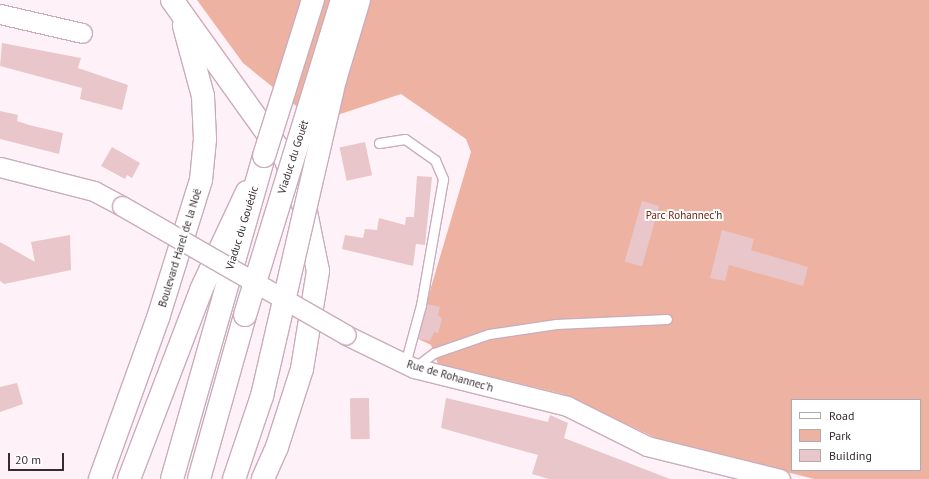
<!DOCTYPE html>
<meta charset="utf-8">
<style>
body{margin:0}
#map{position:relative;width:929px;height:479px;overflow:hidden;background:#fef2f8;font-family:"PT Sans",sans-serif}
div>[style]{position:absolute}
.green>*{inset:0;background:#eeb2a2}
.building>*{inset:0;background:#e8c6c9;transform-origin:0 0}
.roads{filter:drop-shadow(1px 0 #caacbb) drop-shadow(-1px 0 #caacbb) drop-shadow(0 1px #caacbb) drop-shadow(0 -1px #caacbb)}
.service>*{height:9px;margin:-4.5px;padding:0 4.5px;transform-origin:4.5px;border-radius:4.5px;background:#fff}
.minor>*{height:19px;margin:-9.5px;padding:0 9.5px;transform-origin:9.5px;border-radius:9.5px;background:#fff}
.secondary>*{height:22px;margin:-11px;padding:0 11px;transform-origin:11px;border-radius:11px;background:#fff}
.trunk>*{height:22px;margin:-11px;padding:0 11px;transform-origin:11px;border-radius:11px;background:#fff}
.bridges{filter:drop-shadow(1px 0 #caacbb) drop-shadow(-1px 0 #caacbb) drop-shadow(0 1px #caacbb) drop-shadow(0 -1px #caacbb)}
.minor-bridge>*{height:19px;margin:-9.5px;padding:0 9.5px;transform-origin:9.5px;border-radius:9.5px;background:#fff}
.secondary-bridge>*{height:22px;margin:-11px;padding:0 11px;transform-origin:11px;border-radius:11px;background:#fff}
.trunk-bridge>*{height:22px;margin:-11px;padding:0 11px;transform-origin:11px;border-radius:11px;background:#fff}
span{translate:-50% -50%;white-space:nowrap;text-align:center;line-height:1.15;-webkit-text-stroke:4px #fff;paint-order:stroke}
.street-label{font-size:11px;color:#362b31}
.park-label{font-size:11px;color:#6b1f0b}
.legend{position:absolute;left:791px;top:399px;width:130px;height:72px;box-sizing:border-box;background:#fff;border:1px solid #afaaad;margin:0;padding:5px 7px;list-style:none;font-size:12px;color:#362b31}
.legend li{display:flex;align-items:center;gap:8px;height:20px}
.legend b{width:20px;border:1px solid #afaaad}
.scale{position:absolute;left:8px;top:453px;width:56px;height:18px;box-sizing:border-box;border:2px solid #362b31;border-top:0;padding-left:5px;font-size:12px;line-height:14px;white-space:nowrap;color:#362b31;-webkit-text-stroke:3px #fff;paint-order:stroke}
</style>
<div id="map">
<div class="green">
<i style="clip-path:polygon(evenodd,197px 0,929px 0,929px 479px,814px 479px,660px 440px,563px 394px,438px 364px,431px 345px,416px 338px,471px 152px,466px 139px,401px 94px,316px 122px,243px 63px,197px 0,792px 400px,920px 400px,920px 470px,792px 470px,792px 400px)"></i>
</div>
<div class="building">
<i style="clip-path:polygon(2px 43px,81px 58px,78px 68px,128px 85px,122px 110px,80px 99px,82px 88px,0 66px)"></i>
<i style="clip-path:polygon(0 111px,18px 115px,17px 121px,29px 125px,63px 133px,59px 154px,0 139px)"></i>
<i style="left:365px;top:142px;width:34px;height:26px;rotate:78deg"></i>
<i style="clip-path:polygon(112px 147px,140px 163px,132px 178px,127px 175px,125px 179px,101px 166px)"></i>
<i style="clip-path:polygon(417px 176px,432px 177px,425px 245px,416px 244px,413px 266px,342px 249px,345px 235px,363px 238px,365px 229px,377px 230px,379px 218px,405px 225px,406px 217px,414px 217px)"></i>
<i style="left:642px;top:201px;width:18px;height:63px;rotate:16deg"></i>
<i style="clip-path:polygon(722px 230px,754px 239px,751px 250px,808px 267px,803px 286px,729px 265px,725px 281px,710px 278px)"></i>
<i style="clip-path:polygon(70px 235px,71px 270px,4px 284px,0 281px,0 242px,35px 262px,31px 242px)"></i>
<i style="clip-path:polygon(427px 304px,440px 307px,438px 315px,442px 319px,438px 333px,434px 332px,430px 341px,418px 339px)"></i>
<i style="clip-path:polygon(17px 383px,23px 404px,0 412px,0 387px)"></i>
<i style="left:369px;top:398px;width:41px;height:19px;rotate:89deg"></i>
<i style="clip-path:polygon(446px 398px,548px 422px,550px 415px,568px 423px,564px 438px,670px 479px,549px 479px,532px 474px,538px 455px,441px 428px)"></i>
</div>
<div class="roads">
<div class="service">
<i style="left:379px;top:143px;width:26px;rotate:-9deg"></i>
<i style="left:405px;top:139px;width:37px;rotate:35deg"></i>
<i style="left:435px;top:160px;width:21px;rotate:67deg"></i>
<i style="left:443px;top:179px;width:128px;rotate:99.9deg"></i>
<i style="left:421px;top:305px;width:61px;rotate:105.2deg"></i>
<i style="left:414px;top:368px;width:25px;rotate:-37deg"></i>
<i style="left:434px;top:353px;width:58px;rotate:-19.1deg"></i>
<i style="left:489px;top:334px;width:68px;rotate:-8.5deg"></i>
<i style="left:556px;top:324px;width:111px;rotate:-2.6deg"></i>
</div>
<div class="minor">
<i style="left:0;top:14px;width:84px;rotate:13deg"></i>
<i style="left:0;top:167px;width:97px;rotate:14.3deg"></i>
<i style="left:94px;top:191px;width:32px;rotate:28deg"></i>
<i style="left:346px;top:335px;width:76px;rotate:25.9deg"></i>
<i style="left:414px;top:368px;width:158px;rotate:13.9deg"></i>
<i style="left:567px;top:406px;width:89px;rotate:26.6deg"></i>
<i style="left:647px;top:446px;width:137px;rotate:13.9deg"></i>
</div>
<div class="secondary">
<i style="left:172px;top:0;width:194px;rotate:54.4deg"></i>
<i style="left:285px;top:158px;width:58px;rotate:68.7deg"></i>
<i style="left:306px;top:212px;width:60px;rotate:78.5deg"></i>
<i style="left:318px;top:271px;width:99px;rotate:99.3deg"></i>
<i style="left:302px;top:369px;width:82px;rotate:107.8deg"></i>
<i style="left:277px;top:447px;width:35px;rotate:114deg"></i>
<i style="left:100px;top:479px;width:171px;rotate:-70.2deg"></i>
<i style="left:158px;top:318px;width:145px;rotate:-72.7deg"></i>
<i style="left:201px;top:180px;width:41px;rotate:-84.4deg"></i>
<i style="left:205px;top:139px;width:43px;rotate:-92.7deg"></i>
<i style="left:203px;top:96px;width:73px;rotate:-105.2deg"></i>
<i style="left:129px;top:479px;width:202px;rotate:-69.1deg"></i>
<i style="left:201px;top:290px;width:108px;rotate:-64.9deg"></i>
</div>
<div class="trunk">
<i style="left:172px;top:479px;width:336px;rotate:-74.1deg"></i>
<i style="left:199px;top:479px;width:170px;rotate:-74.3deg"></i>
</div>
</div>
<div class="bridges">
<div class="minor-bridge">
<i style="left:122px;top:206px;width:258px;rotate:29.9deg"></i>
</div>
<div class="secondary-bridge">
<i style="left:234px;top:479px;width:88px;rotate:-71.4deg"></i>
<i style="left:262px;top:396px;width:324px;rotate:-77deg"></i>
<i style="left:335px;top:80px;width:84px;rotate:-73.3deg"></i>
</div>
<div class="trunk-bridge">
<i style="left:264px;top:156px;width:164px;rotate:-72.6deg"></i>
<i style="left:245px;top:315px;width:330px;rotate:-72.9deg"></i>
</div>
</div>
<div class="street-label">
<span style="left:293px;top:157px;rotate:-72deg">Viaduc du Gouët</span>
<span style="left:242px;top:228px;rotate:-73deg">Viaduc du Gouédic</span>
<span style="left:180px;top:248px;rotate:-73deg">Boulevard Harel de la Noë</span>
<span style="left:450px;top:376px;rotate:16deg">Rue de Rohannec'h</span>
</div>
<div class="park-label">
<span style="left:684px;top:215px">Parc Rohannec'h</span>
</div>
<ul class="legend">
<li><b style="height:5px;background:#fff"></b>Road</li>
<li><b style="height:11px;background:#eeb2a2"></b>Park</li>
<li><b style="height:11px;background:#e8c6c9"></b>Building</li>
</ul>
<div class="scale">20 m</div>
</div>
